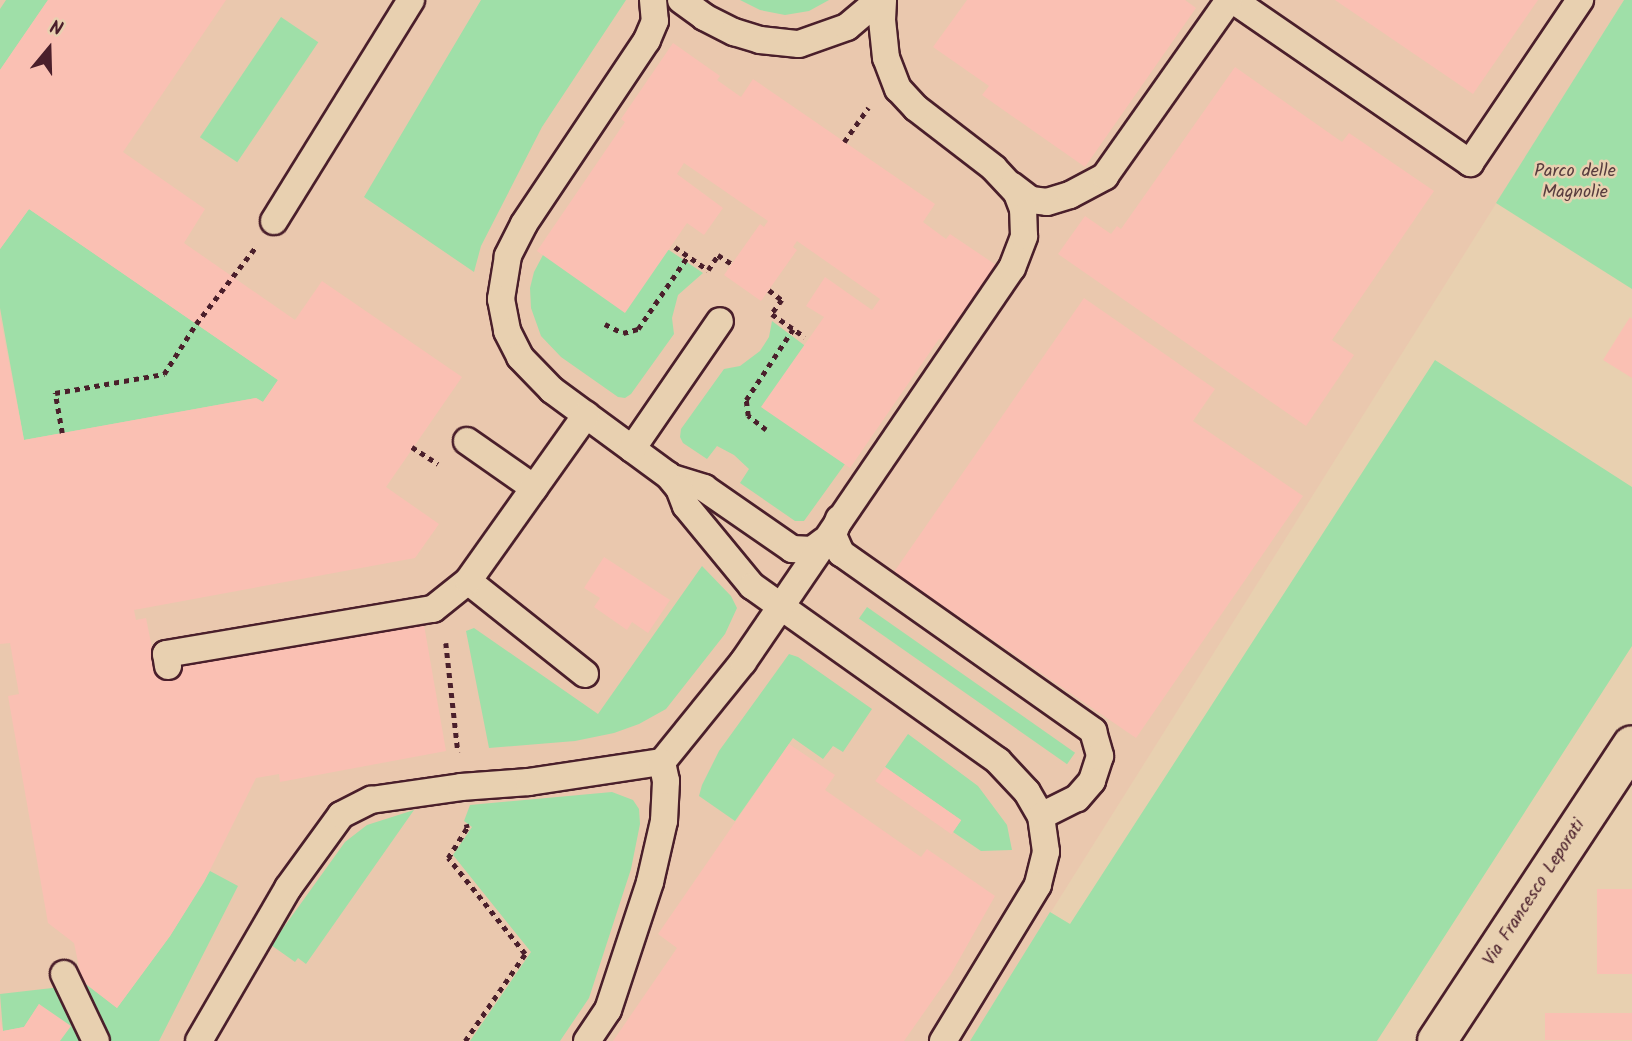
<!DOCTYPE html>
<style>
body{margin:0}
#map{position:relative;width:1632px;height:1041px;overflow:hidden;background:#e8d0b0;font-family:Kalam,sans-serif}
div>[style]{position:absolute}
.built>*{inset:0;background:#eac8ae}
.green>*{inset:0;background:#9fdfa8;transform-origin:0 0}
.building>*{inset:0;background:#fac0b3;transform-origin:0 0}
.path>*{height:4.5px;margin-top:-2.25px;transform-origin:0;background:repeating-linear-gradient(90deg,#4a1f2b 0 5px,transparent 0 10px)}
.roads{filter:drop-shadow(2px 0 #4a1f2b) drop-shadow(-2px 0 #4a1f2b) drop-shadow(0 2px #4a1f2b) drop-shadow(0 -2px #4a1f2b)}
.service>*{height:26px;margin:-13px;padding:0 13px;transform-origin:13px;border-radius:13px;background:#e8d0b0}
.minor>*{height:38px;margin:-19px;padding:0 19px;transform-origin:19px;border-radius:19px;background:#e8d0b0}
span{translate:-50% -50%;white-space:nowrap;text-align:center;line-height:1.15;-webkit-text-stroke:5px #e8d0b0;paint-order:stroke}
.park-label{font-size:18px;color:#573c3e}
.street-label{font-size:18px;color:#4a1f2b}
.north{position:absolute;left:14px;top:14px;width:70px;height:70px;-webkit-text-stroke:5px #e8d0b0;paint-order:stroke;rotate:19deg;font-size:19px;font-weight:700;line-height:28px;text-align:center;color:#4a1f2b}
.north::after{content:'';display:block;margin:auto;width:24px;height:32px;background:#4a1f2b;clip-path:polygon(50% 0,100% 100%,50% 72%,0 100%)}
</style>
<div id="map">
<div class="built">
<i style="clip-path:polygon(0 0,1624px 0,970px 1041px,0 1041px)"></i>
</div>
<div class="green">
<i style="clip-path:polygon(6px 0,48px 0,0 70px,0 9px)"></i>
<i style="clip-path:polygon(481px 0,626px 0,542px 127px,481px 246px,474px 272px,364px 197px)"></i>
<i style="clip-path:polygon(740px 0,829px 0,809px 11px,785px 15px,760px 10px)"></i>
<i style="clip-path:polygon(1624px 0,1632px 0,1632px 289px,1496px 203px)"></i>
<i style="left:281px;top:17px;width:45px;height:145px;rotate:34deg"></i>
<i style="clip-path:polygon(29px 209px,278px 380px,263px 402px,256px 398px,24px 440px,0 308px,0 249px)"></i>
<i style="clip-path:polygon(669px 250px,703px 273px,678px 295px,672px 318px,674px 334px,631px 394px,625px 398px,618px 397px,561px 357px,541px 336px,531px 308px,530px 288px,534px 272px,543px 255px)"></i>
<i style="clip-path:polygon(772px 321px,804px 345px,845px 464px,804px 521px,795px 521px,740px 483px,749px 469px,734px 455px,717px 446px,707px 459px,683px 443px,680px 437px,681px 429px,724px 369px,740px 366px,760px 351px,769px 337px)"></i>
<i style="clip-path:polygon(1435px 360px,1632px 487px,1632px 646px,1377px 1041px,970px 1041px,1050px 912px,1070px 924px)"></i>
<i style="clip-path:polygon(702px 566px,731px 596px,737px 608px,725px 634px,666px 709px,639px 724px,614px 733px,575px 741px,489px 748px,466px 631px,474px 628px,598px 714px)"></i>
<i style="left:867px;top:607px;width:254px;height:14px;rotate:35deg"></i>
<i style="clip-path:polygon(789px 654px,798px 657px,872px 709px,843px 752px,833px 746px,823px 759px,793px 738px,735px 821px,699px 796px,702px 785px,719px 751px)"></i>
<i style="clip-path:polygon(908px 734px,978px 786px,1007px 825px,1012px 850px,981px 851px,953px 832px,961px 820px,885px 767px)"></i>
<i style="clip-path:polygon(612px 792px,633px 800px,639px 809px,640px 824px,631px 869px,589px 998px,560px 1041px,470px 1041px,531px 952px,453px 855px,472px 827px,464px 821px,470px 805px)"></i>
<i style="clip-path:polygon(414px 810px,306px 964px,298px 958px,295px 962px,271px 945px,345px 842px,367px 825px)"></i>
<i style="clip-path:polygon(210px 871px,238px 886px,159px 1041px,107px 1041px,82px 981px,117px 1008px,170px 936px)"></i>
<i style="clip-path:polygon(61px 987px,83px 1041px,60px 1041px,39px 1004px,24px 1027px,3px 1031px,0 994px)"></i>
</div>
<div class="building">
<i style="clip-path:polygon(48px 0,226px 0,123px 152px,205px 209px,184px 243px,295px 320px,322px 281px,462px 377px,386px 487px,439px 524px,415px 558px,134px 610px,136px 620px,146px 618px,156px 668px,423px 619px,446px 751px,280px 782px,279px 774px,256px 778px,204px 882px,170px 936px,117px 1008px,82px 981px,74px 943px,48px 923px,8px 696px,19px 694px,10px 643px,0 644px,0 316px,24px 440px,256px 398px,263px 402px,278px 380px,29px 209px,0 249px,0 70px)"></i>
<i style="clip-path:polygon(967px 0,1185px 0,1196px 8px,1085px 167px,982px 95px,989px 86px,933px 47px)"></i>
<i style="clip-path:polygon(1335px 0,1538px 0,1473px 94px)"></i>
<i style="clip-path:polygon(673px 43px,720px 76px,717px 80px,741px 97px,753px 79px,935px 204px,923px 222px,946px 239px,950px 234px,996px 265px,942px 341px,939px 339px,850px 468px,761px 407px,824px 317px,806px 306px,825px 277px,872px 310px,880px 299px,797px 241px,793px 247px,797px 250px,761px 301px,724px 275px,760px 224px,764px 227px,768px 221px,684px 163px,677px 174px,723px 208px,704px 235px,687px 223px,625px 313px,537px 251px,625px 122px,621px 119px)"></i>
<i style="clip-path:polygon(1235px 67px,1342px 142px,1349px 133px,1434px 191px,1332px 340px,1354px 355px,1306px 426px,1058px 254px,1085px 216px,1111px 234px,1117px 226px,1121px 229px)"></i>
<i style="clip-path:polygon(1084px 298px,1215px 389px,1193px 421px,1303px 496px,1136px 738px,894px 572px)"></i>
<i style="clip-path:polygon(1630px 317px,1632px 319px,1632px 378px,1603px 360px)"></i>
<i style="clip-path:polygon(604px 557px,670px 600px,648px 633px,632px 622px,627px 630px,594px 607px,600px 598px,584px 588px)"></i>
<i style="clip-path:polygon(789px 744px,835px 775px,825px 790px,921px 857px,927px 849px,995px 896px,951px 974px,904px 1041px,613px 1041px,677px 948px,658px 934px)"></i>
<i style="left:885px;top:767px;width:93px;height:17px;rotate:35deg"></i>
<i style="left:1632px;top:889px;width:85px;height:35px;rotate:90deg"></i>
<i style="clip-path:polygon(39px 1004px,71px 1026px,60px 1041px,0 1041px,0 1019px,3px 1031px,24px 1027px)"></i>
<i style="left:1632px;top:1013px;width:27px;height:87px;rotate:90deg"></i>
</div>
<div class="path">
<i style="left:844px;top:142px;width:42px;rotate:-54.8deg"></i>
<i style="left:675px;top:247px;width:40px;rotate:34.9deg"></i>
<i style="left:708px;top:270px;width:18px;rotate:-56deg"></i>
<i style="left:718px;top:255px;width:17px;rotate:33deg"></i>
<i style="left:769px;top:290px;width:16px;rotate:38deg"></i>
<i style="left:782px;top:300px;width:17px;rotate:126deg"></i>
<i style="left:772px;top:314px;width:40px;rotate:34.9deg"></i>
<i style="left:605px;top:324px;width:20px;rotate:27deg"></i>
<i style="left:623px;top:333px;width:16px;rotate:-15deg"></i>
<i style="left:638px;top:329px;width:88px;rotate:-55.6deg"></i>
<i style="left:766px;top:430px;width:23px;rotate:-142deg"></i>
<i style="left:748px;top:416px;width:16px;rotate:-97deg"></i>
<i style="left:746px;top:400px;width:85px;rotate:-56.5deg"></i>
<i style="left:62px;top:433px;width:41px;rotate:-99.9deg"></i>
<i style="left:55px;top:393px;width:111px;rotate:-9.9deg"></i>
<i style="left:164px;top:374px;width:59px;rotate:-57.4deg"></i>
<i style="left:196px;top:324px;width:96px;rotate:-52.2deg"></i>
<i style="left:412px;top:447px;width:31px;rotate:33deg"></i>
<i style="left:446px;top:643px;width:110px;rotate:83.7deg"></i>
<i style="left:465px;top:1041px;width:106px;rotate:-55.4deg"></i>
<i style="left:525px;top:954px;width:123px;rotate:-128.7deg"></i>
<i style="left:448px;top:858px;width:36px;rotate:-58deg"></i>
<i style="left:467px;top:828px;width:4px;rotate:-104deg"></i>
</div>
<div class="roads">
<div class="service">
<i style="left:653px;top:0;width:21px;rotate:85deg"></i>
<i style="left:655px;top:21px;width:21px;rotate:113deg"></i>
<i style="left:647px;top:40px;width:221px;rotate:123.8deg"></i>
<i style="left:524px;top:224px;width:36px;rotate:117deg"></i>
<i style="left:508px;top:256px;width:44px;rotate:99.2deg"></i>
<i style="left:501px;top:299px;width:33px;rotate:79deg"></i>
<i style="left:507px;top:331px;width:29px;rotate:63deg"></i>
<i style="left:520px;top:357px;width:46px;rotate:45.9deg"></i>
<i style="left:552px;top:390px;width:149px;rotate:36.3deg"></i>
<i style="left:672px;top:478px;width:34px;rotate:17deg"></i>
<i style="left:704px;top:488px;width:107px;rotate:34.7deg"></i>
<i style="left:792px;top:549px;width:20px;rotate:3deg"></i>
<i style="left:812px;top:550px;width:15px;rotate:-37deg"></i>
<i style="left:681px;top:0;width:29px;rotate:36deg"></i>
<i style="left:704px;top:17px;width:34px;rotate:27deg"></i>
<i style="left:734px;top:32px;width:27px;rotate:17deg"></i>
<i style="left:760px;top:40px;width:39px;rotate:6deg"></i>
<i style="left:799px;top:44px;width:51px;rotate:-19.5deg"></i>
<i style="left:847px;top:27px;width:42px;rotate:-40.2deg"></i>
<i style="left:1233px;top:0;width:288px;rotate:34.5deg"></i>
<i style="left:1470px;top:163px;width:197px;rotate:-56deg"></i>
<i style="left:1011px;top:185px;width:25px;rotate:37deg"></i>
<i style="left:1031px;top:200px;width:16px;rotate:7deg"></i>
<i style="left:1047px;top:202px;width:24px;rotate:-17deg"></i>
<i style="left:1070px;top:195px;width:40px;rotate:-28deg"></i>
<i style="left:1105px;top:176px;width:215px;rotate:-54.8deg"></i>
<i style="left:274px;top:221px;width:260px;rotate:-58.2deg"></i>
<i style="left:467px;top:441px;width:82px;rotate:35deg"></i>
<i style="left:632px;top:449px;width:155px;rotate:-55.5deg"></i>
<i style="left:668px;top:475px;width:17px;rotate:50deg"></i>
<i style="left:679px;top:488px;width:19px;rotate:69deg"></i>
<i style="left:686px;top:506px;width:104px;rotate:50.5deg"></i>
<i style="left:752px;top:586px;width:302px;rotate:35.4deg"></i>
<i style="left:998px;top:761px;width:42px;rotate:46.9deg"></i>
<i style="left:1027px;top:792px;width:28px;rotate:60deg"></i>
<i style="left:1041px;top:816px;width:36px;rotate:82deg"></i>
<i style="left:1046px;top:852px;width:34px;rotate:104deg"></i>
<i style="left:1038px;top:885px;width:183px;rotate:121.3deg"></i>
<i style="left:839px;top:519px;width:17px;rotate:111deg"></i>
<i style="left:833px;top:535px;width:20px;rotate:66deg"></i>
<i style="left:841px;top:553px;width:309px;rotate:35.2deg"></i>
<i style="left:1093px;top:731px;width:26px;rotate:74deg"></i>
<i style="left:1100px;top:756px;width:26px;rotate:108deg"></i>
<i style="left:1092px;top:781px;width:23px;rotate:131deg"></i>
<i style="left:1077px;top:798px;width:40px;rotate:153.4deg"></i>
<i style="left:168px;top:666px;width:12px;rotate:-99deg"></i>
<i style="left:166px;top:654px;width:271px;rotate:-9.6deg"></i>
<i style="left:433px;top:609px;width:45px;rotate:-38.7deg"></i>
<i style="left:585px;top:674px;width:149px;rotate:-141.5deg"></i>
<i style="left:468px;top:581px;width:204px;rotate:-54.6deg"></i>
<i style="left:64px;top:974px;width:74px;rotate:64.5deg"></i>
<i style="left:199px;top:1041px;width:177px;rotate:-59.8deg"></i>
<i style="left:288px;top:888px;width:90px;rotate:-54deg"></i>
<i style="left:341px;top:815px;width:34px;rotate:-27deg"></i>
<i style="left:371px;top:800px;width:91px;rotate:-8.2deg"></i>
<i style="left:461px;top:787px;width:68px;rotate:-4.2deg"></i>
<i style="left:529px;top:782px;width:134px;rotate:-8.6deg"></i>
<i style="left:662px;top:762px;width:129px;rotate:-51deg"></i>
<i style="left:743px;top:662px;width:477px;rotate:-55.7deg"></i>
<i style="left:1012px;top:268px;width:34px;rotate:-69deg"></i>
<i style="left:1024px;top:236px;width:27px;rotate:-92deg"></i>
<i style="left:1023px;top:209px;width:17px;rotate:-111deg"></i>
<i style="left:1017px;top:193px;width:34px;rotate:-133deg"></i>
<i style="left:994px;top:168px;width:98px;rotate:-142.4deg"></i>
<i style="left:916px;top:108px;width:26px;rotate:-133deg"></i>
<i style="left:898px;top:89px;width:33px;rotate:-111deg"></i>
<i style="left:886px;top:58px;width:38px;rotate:-96deg"></i>
<i style="left:882px;top:20px;width:20px;rotate:-87deg"></i>
<i style="left:587px;top:1041px;width:37px;rotate:-56deg"></i>
<i style="left:608px;top:1010px;width:135px;rotate:-71.8deg"></i>
<i style="left:650px;top:882px;width:63px;rotate:-77.1deg"></i>
<i style="left:664px;top:821px;width:40px;rotate:-87.1deg"></i>
<i style="left:666px;top:781px;width:19px;rotate:-102deg"></i>
</div>
<div class="minor">
<i style="left:1437px;top:1041px;width:354px;rotate:-56.6deg"></i>
</div>
</div>
<div class="park-label">
<span style="left:1575px;top:183px">Parco delle<br>Magnolie</span>
</div>
<div class="street-label">
<span style="left:1535px;top:893px;rotate:-57deg">Via Francesco Leporati</span>
</div>
<div class="north">N</div>
</div>
